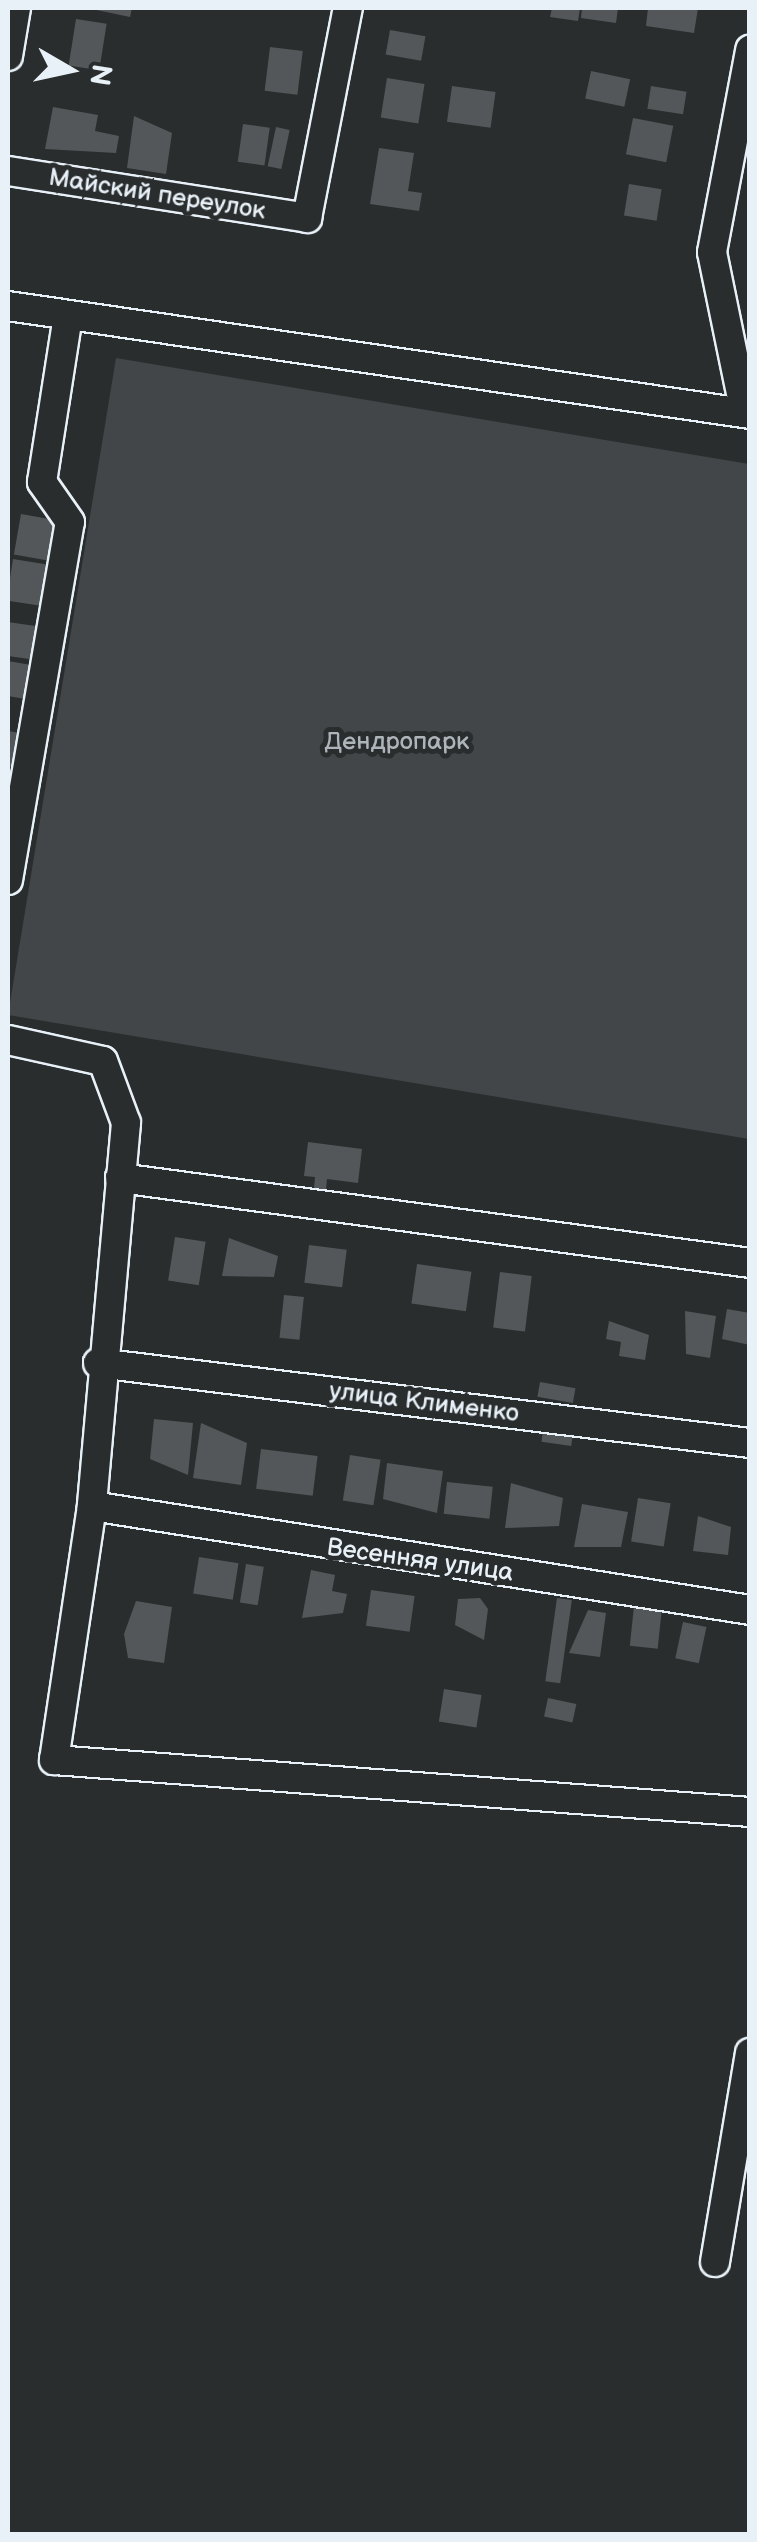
<!DOCTYPE html>
<meta charset="utf-8">
<style>
body{margin:0}
#map{position:relative;width:757px;height:2542px;overflow:hidden;background:#2a2d2e;font-family:"Balsamiq Sans",sans-serif}
div>[style]{position:absolute}
.green>*{inset:0;background:#424648}
.building>*{inset:0;background:#535759;transform-origin:0 0}
.roads{filter:drop-shadow(2px 0 #e8f1f8) drop-shadow(-2px 0 #e8f1f8) drop-shadow(0 2px #e8f1f8) drop-shadow(0 -2px #e8f1f8)}
.minor>*{height:28px;margin:-14px;padding:0 14px;transform-origin:14px;border-radius:14px;background:#2a2d2e}
span{translate:-50% -50%;white-space:nowrap;text-align:center;line-height:1.15;-webkit-text-stroke:10px #2a2d2e;paint-order:stroke}
.street-label{font-size:25px;color:#e8f1f8}
.park-label{font-size:25px;color:#aeb5ba}
.frame{position:absolute;inset:0;border:10px solid #e8f1f8;pointer-events:none}
.north{position:absolute;left:20px;top:20px;width:100px;height:100px;-webkit-text-stroke:8px #2a2d2e;paint-order:stroke;rotate:99deg;font-size:28px;font-weight:700;line-height:40px;text-align:center;color:#e8f1f8}
.north::after{content:'';display:block;margin:auto;width:35px;height:45px;background:#e8f1f8;clip-path:polygon(50% 0,100% 100%,50% 72%,0 100%)}
</style>
<div id="map">
<div class="green">
<i style="clip-path:polygon(116px 358px,749px 464px,749px 1139px,8px 1015px)"></i>
</div>
<div class="building">
<i style="clip-path:polygon(87px 8px,132px 8px,130px 17px)"></i>
<i style="clip-path:polygon(552px 8px,580px 8px,578px 21px,550px 17px)"></i>
<i style="clip-path:polygon(582px 8px,618px 8px,616px 23px,581px 18px)"></i>
<i style="clip-path:polygon(648px 8px,698px 8px,694px 33px,646px 26px)"></i>
<i style="left:76px;top:19px;width:31px;height:47px;rotate:9deg"></i>
<i style="left:390px;top:30px;width:36px;height:25px;rotate:10deg"></i>
<i style="left:270px;top:47px;width:33px;height:44px;rotate:7deg"></i>
<i style="left:591px;top:71px;width:40px;height:28px;rotate:12deg"></i>
<i style="left:387px;top:78px;width:38px;height:40px;rotate:9deg"></i>
<i style="left:452px;top:86px;width:44px;height:36px;rotate:8deg"></i>
<i style="left:651px;top:86px;width:36px;height:23px;rotate:9deg"></i>
<i style="clip-path:polygon(53px 107px,98px 115px,95px 131px,119px 136px,116px 153px,45px 149px)"></i>
<i style="clip-path:polygon(134px 116px,172px 133px,166px 174px,127px 168px)"></i>
<i style="left:633px;top:118px;width:41px;height:37px;rotate:11deg"></i>
<i style="left:243px;top:124px;width:27px;height:38px;rotate:8deg"></i>
<i style="left:276px;top:127px;width:14px;height:40px;rotate:12deg"></i>
<i style="clip-path:polygon(379px 148px,414px 153px,408px 191px,422px 193px,419px 211px,370px 204px)"></i>
<i style="left:629px;top:184px;width:33px;height:32px;rotate:9deg"></i>
<i style="left:21px;top:514px;width:36px;height:41px;rotate:10deg"></i>
<i style="left:13px;top:559px;width:36px;height:42px;rotate:9deg"></i>
<i style="clip-path:polygon(8px 622px,42px 627px,36px 660px,8px 656px)"></i>
<i style="clip-path:polygon(8px 661px,37px 666px,31px 700px,8px 696px)"></i>
<i style="clip-path:polygon(8px 731px,27px 734px,21px 769px,8px 766px)"></i>
<i style="clip-path:polygon(308px 1142px,362px 1149px,358px 1183px,327px 1179px,326px 1190px,314px 1188px,315px 1177px,304px 1176px)"></i>
<i style="left:175px;top:1237px;width:31px;height:44px;rotate:9deg"></i>
<i style="clip-path:polygon(229px 1238px,278px 1256px,274px 1277px,222px 1276px)"></i>
<i style="left:309px;top:1245px;width:38px;height:38px;rotate:7deg"></i>
<i style="left:417px;top:1264px;width:55px;height:40px;rotate:8deg"></i>
<i style="left:500px;top:1272px;width:32px;height:56px;rotate:7deg"></i>
<i style="left:284px;top:1295px;width:20px;height:43px;rotate:6deg"></i>
<i style="clip-path:polygon(727px 1309px,750px 1313px,750px 1345px,722px 1339px)"></i>
<i style="clip-path:polygon(685px 1311px,716px 1316px,710px 1358px,686px 1354px)"></i>
<i style="clip-path:polygon(609px 1321px,649px 1335px,645px 1360px,619px 1356px,621px 1342px,606px 1339px)"></i>
<i style="left:540px;top:1382px;width:36px;height:15px;rotate:10deg"></i>
<i style="clip-path:polygon(154px 1419px,193px 1423px,188px 1475px,150px 1459px)"></i>
<i style="clip-path:polygon(201px 1423px,247px 1443px,241px 1485px,193px 1478px)"></i>
<i style="left:544px;top:1424px;width:30px;height:18px;rotate:8deg"></i>
<i style="left:261px;top:1449px;width:57px;height:40px;rotate:7deg"></i>
<i style="left:350px;top:1455px;width:31px;height:46px;rotate:9deg"></i>
<i style="clip-path:polygon(387px 1463px,443px 1471px,437px 1513px,383px 1499px)"></i>
<i style="left:447px;top:1482px;width:46px;height:32px;rotate:6deg"></i>
<i style="clip-path:polygon(511px 1483px,563px 1498px,559px 1526px,505px 1528px)"></i>
<i style="left:638px;top:1498px;width:33px;height:44px;rotate:9deg"></i>
<i style="clip-path:polygon(582px 1504px,628px 1512px,621px 1547px,574px 1547px)"></i>
<i style="clip-path:polygon(698px 1516px,731px 1527px,728px 1555px,693px 1551px)"></i>
<i style="left:199px;top:1557px;width:40px;height:37px;rotate:9deg"></i>
<i style="left:246px;top:1564px;width:18px;height:39px;rotate:9deg"></i>
<i style="clip-path:polygon(311px 1570px,335px 1575px,332px 1591px,347px 1594px,343px 1613px,302px 1618px)"></i>
<i style="left:371px;top:1590px;width:44px;height:36px;rotate:8deg"></i>
<i style="clip-path:polygon(480px 1598px,488px 1609px,484px 1640px,455px 1625px,458px 1599px)"></i>
<i style="left:557px;top:1598px;width:15px;height:84px;rotate:8deg"></i>
<i style="clip-path:polygon(136px 1601px,172px 1607px,164px 1663px,128px 1658px,124px 1634px)"></i>
<i style="left:634px;top:1606px;width:28px;height:40px;rotate:6deg"></i>
<i style="clip-path:polygon(588px 1610px,606px 1613px,600px 1657px,569px 1653px)"></i>
<i style="left:683px;top:1622px;width:24px;height:37px;rotate:12deg"></i>
<i style="left:444px;top:1689px;width:38px;height:33px;rotate:9deg"></i>
<i style="left:548px;top:1698px;width:29px;height:19px;rotate:12deg"></i>
</div>
<div class="roads">
<div class="minor">
<i style="left:8px;top:56px;width:49px;rotate:-80.5deg"></i>
<i style="left:8px;top:171px;width:303px;rotate:8.9deg"></i>
<i style="left:307px;top:218px;width:214px;rotate:-79deg"></i>
<i style="left:8px;top:306px;width:750px;rotate:8.28deg"></i>
<i style="left:745px;top:413px;width:164px;rotate:-101.6deg"></i>
<i style="left:712px;top:252px;width:206px;rotate:-79.3deg"></i>
<i style="left:8px;top:880px;width:363px;rotate:-80.2deg"></i>
<i style="left:70px;top:522px;width:49px;rotate:-125deg"></i>
<i style="left:42px;top:482px;width:168px;rotate:-81.1deg"></i>
<i style="left:8px;top:1040px;width:97px;rotate:12.5deg"></i>
<i style="left:103px;top:1061px;width:66px;rotate:69.6deg"></i>
<i style="left:126px;top:1123px;width:385px;rotate:95.1deg"></i>
<i style="left:92px;top:1506px;width:257px;rotate:98.5deg"></i>
<i style="left:54px;top:1760px;width:698px;rotate:4.27deg"></i>
<i style="left:120px;top:1178px;width:636px;rotate:7.68deg"></i>
<i style="left:98px;top:1363px;width:657px;rotate:7deg"></i>
<i style="left:92px;top:1506px;width:666px;rotate:8.98deg"></i>
<i style="left:715px;top:2262px;width:212px;rotate:-80.5deg"></i>
</div>
</div>
<div class="street-label">
<span style="left:157px;top:195px;rotate:9deg">Майский переулок</span>
<span style="left:424px;top:1403px;rotate:7deg">улица Клименко</span>
<span style="left:420px;top:1561px;rotate:8deg">Весенняя улица</span>
</div>
<div class="park-label">
<span style="left:397px;top:742px">Дендропарк</span>
</div>
<div class="frame"></div>
<div class="north">N</div>
</div>
